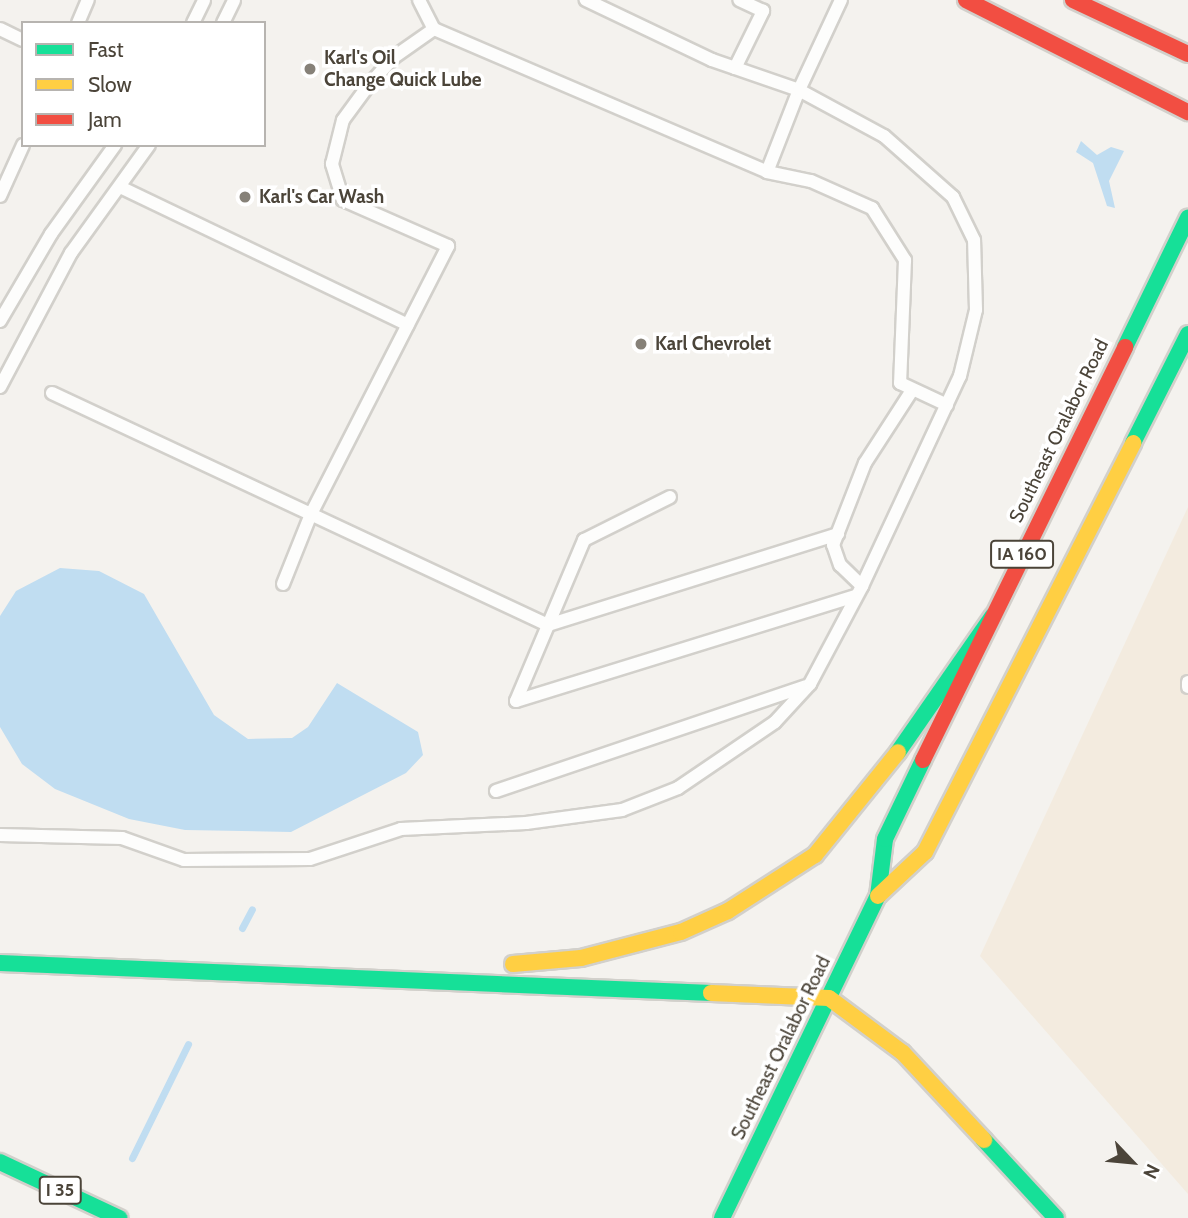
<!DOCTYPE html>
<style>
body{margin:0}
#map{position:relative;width:1188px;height:1218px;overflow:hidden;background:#f4f2ee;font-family:Cabin,sans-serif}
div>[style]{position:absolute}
.commercial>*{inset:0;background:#f3ebdf}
.water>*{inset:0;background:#c0ddf1}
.stream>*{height:7px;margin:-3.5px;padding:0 3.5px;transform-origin:3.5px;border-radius:3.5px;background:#c0ddf1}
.roads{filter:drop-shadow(2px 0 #d2d0cb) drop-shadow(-2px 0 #d2d0cb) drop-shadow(0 2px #d2d0cb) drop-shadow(0 -2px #d2d0cb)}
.lane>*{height:12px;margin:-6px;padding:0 6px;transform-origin:6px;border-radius:6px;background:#fdfdfc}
.fast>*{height:16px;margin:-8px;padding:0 8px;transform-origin:8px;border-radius:8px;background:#16e098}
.slow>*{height:16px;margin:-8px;padding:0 8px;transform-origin:8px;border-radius:8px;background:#ffcf43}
.jam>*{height:16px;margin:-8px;padding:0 8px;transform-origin:8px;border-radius:8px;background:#f24e42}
.dots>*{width:19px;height:19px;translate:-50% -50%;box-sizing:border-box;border:4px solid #fff;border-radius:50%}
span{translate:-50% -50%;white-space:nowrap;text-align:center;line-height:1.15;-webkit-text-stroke:7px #fff;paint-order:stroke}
.shield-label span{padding:2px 5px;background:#fff;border:2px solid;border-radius:5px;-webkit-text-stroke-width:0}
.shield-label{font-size:18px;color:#4b4439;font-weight:700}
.poi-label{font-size:19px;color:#4b4439;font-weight:700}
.left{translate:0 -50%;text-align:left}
.street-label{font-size:19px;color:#4b4439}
.legend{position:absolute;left:21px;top:21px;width:245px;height:126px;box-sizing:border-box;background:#fff;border:2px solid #b7b4b0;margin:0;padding:9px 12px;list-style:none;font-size:21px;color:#4b4439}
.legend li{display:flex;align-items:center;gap:14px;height:35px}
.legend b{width:35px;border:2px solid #b7b4b0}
.north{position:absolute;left:1097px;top:1127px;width:70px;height:70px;-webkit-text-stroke:5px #fff;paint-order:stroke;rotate:116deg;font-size:19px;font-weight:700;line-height:28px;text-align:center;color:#4b4439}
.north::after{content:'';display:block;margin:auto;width:24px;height:32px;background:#4b4439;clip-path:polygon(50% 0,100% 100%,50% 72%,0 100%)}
</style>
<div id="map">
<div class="commercial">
<i style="clip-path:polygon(1188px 507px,1188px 1194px,980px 956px)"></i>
</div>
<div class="water">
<i style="clip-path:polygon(1081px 141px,1097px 155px,1111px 147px,1124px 151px,1109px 181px,1115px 208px,1107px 206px,1093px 163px,1076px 152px)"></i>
<i style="clip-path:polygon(60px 568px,99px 571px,144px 594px,214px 715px,248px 739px,292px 738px,308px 727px,337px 683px,418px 732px,423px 755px,406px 773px,291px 832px,185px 830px,129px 819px,55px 789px,22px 764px,0 727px,0 616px,16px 591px)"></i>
</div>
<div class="stream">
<i style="left:242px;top:928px;width:21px;rotate:-62deg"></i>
<i style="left:132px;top:1158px;width:127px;rotate:-63.8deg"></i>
</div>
<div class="roads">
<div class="lane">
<i style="left:419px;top:0;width:33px;rotate:63deg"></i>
<i style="left:434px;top:29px;width:362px;rotate:23.2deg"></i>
<i style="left:767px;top:172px;width:88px;rotate:-68.7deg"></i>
<i style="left:799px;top:90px;width:92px;rotate:-161deg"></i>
<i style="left:712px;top:60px;width:140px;rotate:-154.5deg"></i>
<i style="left:78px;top:23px;width:25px;rotate:-67deg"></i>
<i style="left:193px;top:23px;width:25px;rotate:-64deg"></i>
<i style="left:223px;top:23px;width:25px;rotate:-64deg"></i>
<i style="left:0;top:29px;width:25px;rotate:26deg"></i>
<i style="left:735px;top:68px;width:64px;rotate:-63.8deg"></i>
<i style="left:763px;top:11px;width:26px;rotate:-155deg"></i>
<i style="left:767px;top:172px;width:45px;rotate:11.6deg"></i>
<i style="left:811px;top:181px;width:67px;rotate:23.9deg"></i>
<i style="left:872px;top:208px;width:62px;rotate:57.6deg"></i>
<i style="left:905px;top:260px;width:123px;rotate:92.3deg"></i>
<i style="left:900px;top:383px;width:52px;rotate:25.1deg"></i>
<i style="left:120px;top:187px;width:319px;rotate:25.6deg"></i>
<i style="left:0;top:196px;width:56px;rotate:-65.7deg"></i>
<i style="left:0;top:321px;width:101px;rotate:-59.6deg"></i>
<i style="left:51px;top:234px;width:110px;rotate:-54.3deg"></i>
<i style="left:0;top:387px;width:152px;rotate:-62.1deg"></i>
<i style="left:71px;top:253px;width:133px;rotate:-54.2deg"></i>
<i style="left:52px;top:393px;width:548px;rotate:25.07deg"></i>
<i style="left:548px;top:625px;width:304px;rotate:-17.4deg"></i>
<i style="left:283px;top:584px;width:75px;rotate:-68.2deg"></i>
<i style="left:311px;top:514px;width:301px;rotate:-62.9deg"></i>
<i style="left:448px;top:246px;width:115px;rotate:-156.3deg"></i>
<i style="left:343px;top:200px;width:38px;rotate:-107deg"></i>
<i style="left:332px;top:164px;width:45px;rotate:-76deg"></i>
<i style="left:343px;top:120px;width:42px;rotate:-53.7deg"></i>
<i style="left:368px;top:86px;width:39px;rotate:-48deg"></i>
<i style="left:394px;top:57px;width:49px;rotate:-35deg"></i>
<i style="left:862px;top:586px;width:30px;rotate:-136deg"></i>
<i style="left:840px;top:565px;width:21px;rotate:-109deg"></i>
<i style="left:833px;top:545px;width:88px;rotate:-68.7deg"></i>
<i style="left:865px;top:463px;width:85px;rotate:-57.1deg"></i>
<i style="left:1188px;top:682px;width:5px;rotate:90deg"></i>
<i style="left:516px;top:701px;width:356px;rotate:-17.2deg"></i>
<i style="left:516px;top:701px;width:175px;rotate:-67.1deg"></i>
<i style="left:584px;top:540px;width:96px;rotate:-26.6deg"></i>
<i style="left:496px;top:791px;width:327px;rotate:-18.7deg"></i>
<i style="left:0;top:835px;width:122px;rotate:1.4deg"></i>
<i style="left:122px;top:838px;width:66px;rotate:19.5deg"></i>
<i style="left:184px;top:860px;width:126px;rotate:-0.5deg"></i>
<i style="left:310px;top:859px;width:96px;rotate:-18.2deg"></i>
<i style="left:401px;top:829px;width:125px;rotate:-2.7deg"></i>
<i style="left:526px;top:823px;width:97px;rotate:-7.7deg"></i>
<i style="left:622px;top:810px;width:60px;rotate:-21.4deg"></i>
<i style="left:678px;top:788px;width:117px;rotate:-34.2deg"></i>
<i style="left:775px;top:722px;width:52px;rotate:-47.4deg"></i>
<i style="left:810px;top:684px;width:111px;rotate:-62deg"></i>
<i style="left:862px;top:586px;width:232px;rotate:-65deg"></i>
<i style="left:960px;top:376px;width:68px;rotate:-76.4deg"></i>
<i style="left:976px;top:310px;width:70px;rotate:-91.6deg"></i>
<i style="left:974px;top:240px;width:48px;rotate:-116deg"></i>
<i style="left:953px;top:197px;width:92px;rotate:-138.5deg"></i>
<i style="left:884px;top:136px;width:97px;rotate:-151.6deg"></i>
<i style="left:799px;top:90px;width:99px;rotate:-65deg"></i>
</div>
<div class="fast">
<i style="left:1125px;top:347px;width:144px;rotate:-64deg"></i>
<i style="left:1133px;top:443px;width:122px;rotate:-63.2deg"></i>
<i style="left:898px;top:752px;width:165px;rotate:-55.2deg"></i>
<i style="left:0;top:963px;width:712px;rotate:2.42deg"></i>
<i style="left:984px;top:1140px;width:106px;rotate:47.3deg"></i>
<i style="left:0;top:1162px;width:132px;rotate:25.2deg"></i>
<i style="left:722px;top:1218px;width:358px;rotate:-64.2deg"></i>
<i style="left:878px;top:896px;width:57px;rotate:-83deg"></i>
<i style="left:885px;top:839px;width:88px;rotate:-64.3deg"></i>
</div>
<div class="slow">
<i style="left:878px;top:896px;width:64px;rotate:-43.1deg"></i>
<i style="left:925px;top:852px;width:459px;rotate:-63deg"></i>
<i style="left:513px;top:964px;width:68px;rotate:-5deg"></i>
<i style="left:581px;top:958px;width:103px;rotate:-14.6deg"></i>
<i style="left:681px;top:932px;width:51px;rotate:-24.1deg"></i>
<i style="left:728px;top:911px;width:103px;rotate:-32.8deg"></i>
<i style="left:815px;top:855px;width:132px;rotate:-51.1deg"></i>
<i style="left:711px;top:993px;width:118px;rotate:2.4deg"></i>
<i style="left:829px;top:998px;width:92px;rotate:36.6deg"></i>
<i style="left:903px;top:1053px;width:119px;rotate:47deg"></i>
</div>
<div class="jam">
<i style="left:966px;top:0;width:249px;rotate:26.8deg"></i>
<i style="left:1073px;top:0;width:127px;rotate:25.2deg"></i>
<i style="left:923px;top:760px;width:460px;rotate:-63.9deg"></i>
</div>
</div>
<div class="dots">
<i style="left:310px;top:69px;background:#868178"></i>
<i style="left:245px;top:197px;background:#868178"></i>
<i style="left:641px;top:344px;background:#868178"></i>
</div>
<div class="shield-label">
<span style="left:1022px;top:554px">IA 160</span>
<span style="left:60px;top:1190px">I 35</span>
</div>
<div class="poi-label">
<span class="left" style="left:324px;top:69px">Karl's Oil<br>Change Quick Lube</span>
<span class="left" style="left:259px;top:197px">Karl's Car Wash</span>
<span class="left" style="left:655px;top:344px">Karl Chevrolet</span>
</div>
<div class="street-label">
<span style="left:1059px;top:431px;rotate:-64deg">Southeast Oralabor Road</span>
<span style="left:781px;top:1048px;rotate:-64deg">Southeast Oralabor Road</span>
</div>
<ul class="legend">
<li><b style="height:9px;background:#16e098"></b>Fast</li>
<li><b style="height:9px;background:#ffcf43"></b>Slow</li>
<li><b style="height:9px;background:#f24e42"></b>Jam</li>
</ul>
<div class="north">N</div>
</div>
